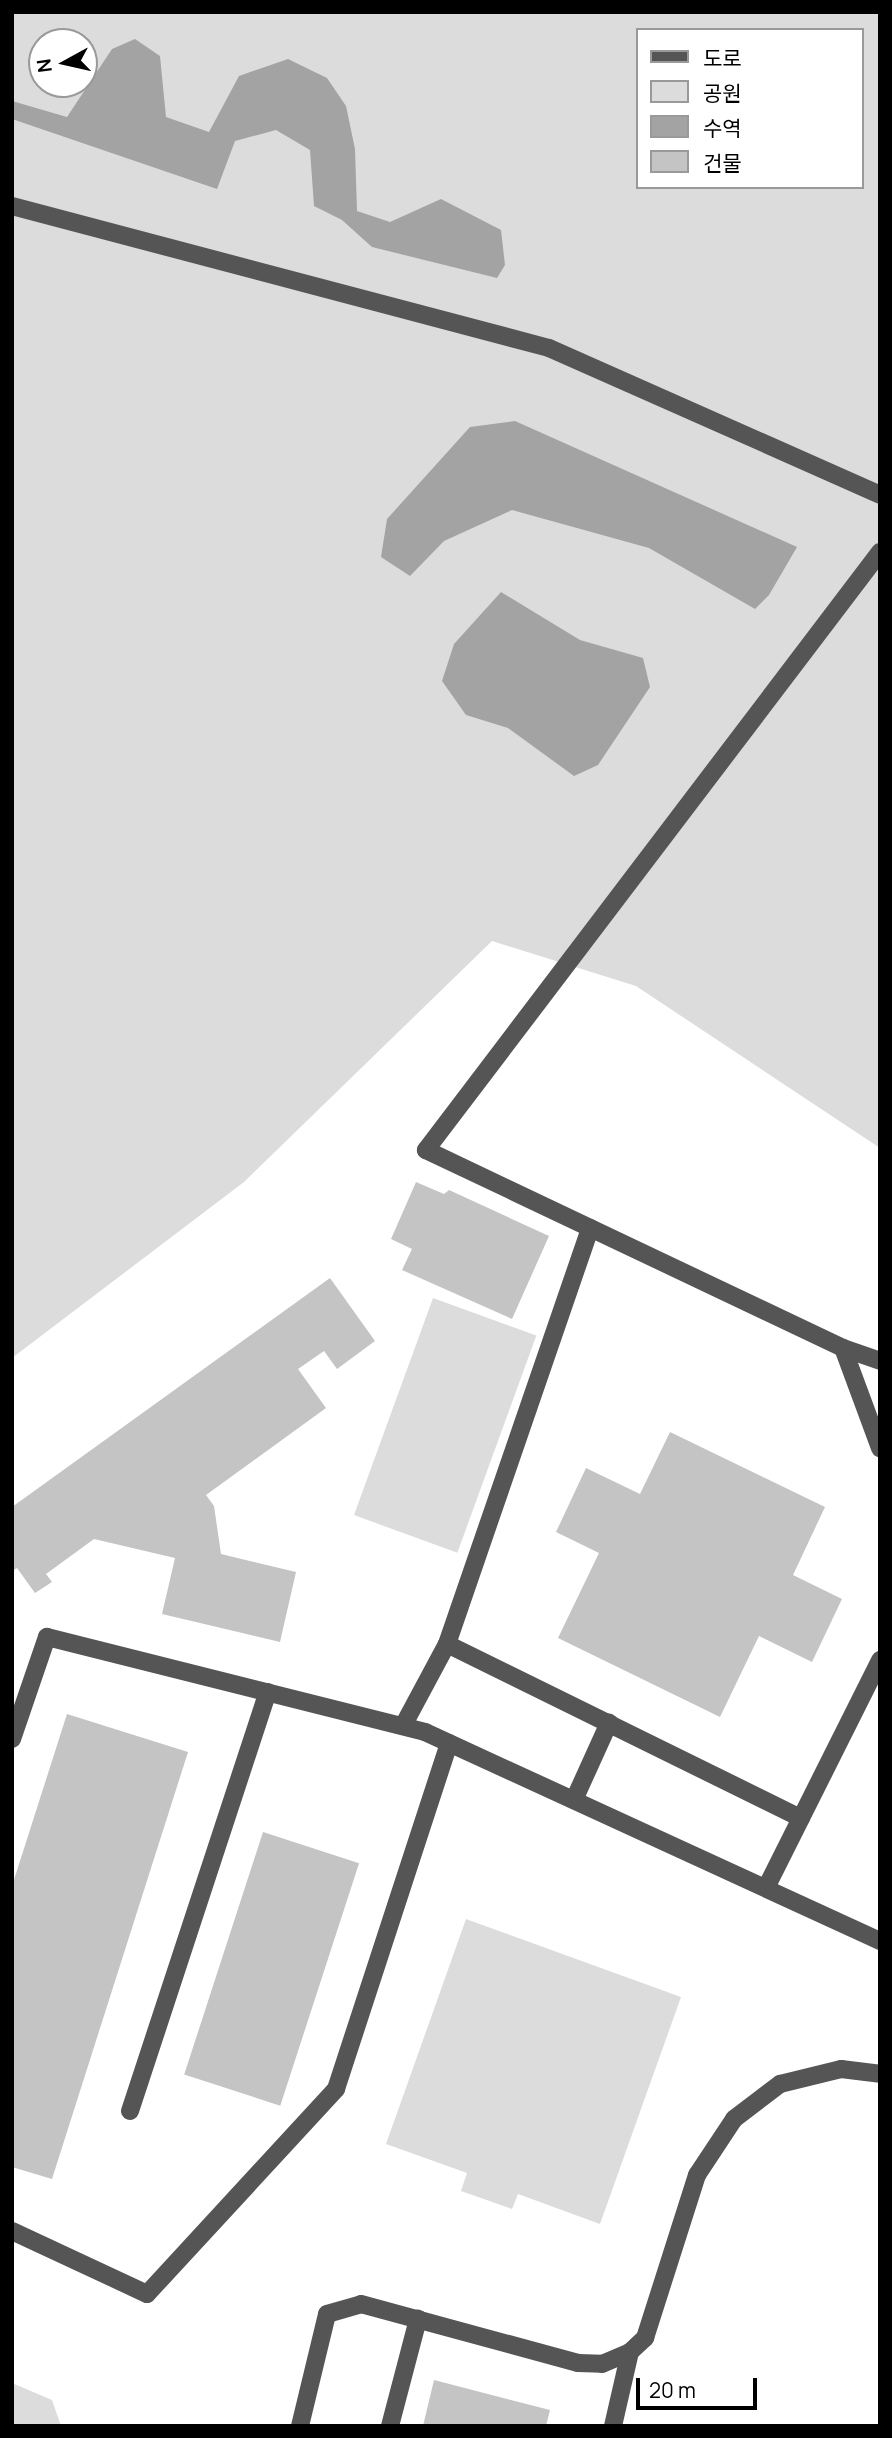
<!DOCTYPE html>
<meta charset="utf-8">
<style>
body{margin:0}
#map{position:relative;width:892px;height:2438px;overflow:hidden;background:#fff;font-family:Manrope,"Noto Sans KR",sans-serif}
div>[style]{position:absolute}
.green>*{inset:0;background:#dcdcdc;transform-origin:0 0}
.water>*{inset:0;background:#a3a3a3}
.building>*{inset:0;background:#c4c4c4;transform-origin:0 0}
.minor>*{height:18px;margin:-9px;padding:0 9px;transform-origin:9px;border-radius:9px;background:#555}
span{translate:-50% -50%;white-space:nowrap;text-align:center;line-height:1.15;-webkit-text-stroke:5px #fff;paint-order:stroke}
.frame{position:absolute;inset:0;border:14px solid #000;pointer-events:none}
.legend{position:absolute;left:636px;top:28px;width:228px;height:161px;box-sizing:border-box;background:#fff;border:2px solid #999;margin:0;padding:9px 12px;list-style:none;font-size:21px;color:#000}
.legend li{display:flex;align-items:center;gap:14px;height:35px}
.legend b{width:35px;border:2px solid #999}
.north{position:absolute;left:28px;top:28px;width:70px;height:70px;box-sizing:border-box;background:#fff;border:2px solid #999;border-radius:50%;rotate:262deg;font-size:19px;font-weight:700;line-height:28px;text-align:center;color:#000}
.north::after{content:'';display:block;margin:auto;width:24px;height:32px;background:#000;clip-path:polygon(50% 0,100% 100%,50% 72%,0 100%)}
.scale{position:absolute;left:636px;top:2378px;width:121px;height:32px;box-sizing:border-box;border:4px solid #000;border-top:0;padding-left:9px;font-size:21px;line-height:24px;white-space:nowrap;color:#000;-webkit-text-stroke:5px #fff;paint-order:stroke}
</style>
<div id="map">
<div class="green">
<i style="clip-path:polygon(evenodd,12px 12px,880px 12px,880px 1148px,636px 986px,492px 941px,244px 1182px,12px 1358px,12px 12px,638px 30px,862px 30px,862px 187px,638px 187px,638px 30px,12px 12px,42px 42px,84px 42px,84px 84px,42px 84px,42px 42px)"></i>
<i style="left:433px;top:1298px;width:110px;height:231px;rotate:20deg"></i>
<i style="clip-path:polygon(466px 1919px,681px 1997px,600px 2224px,518px 2194px,512px 2209px,461px 2191px,467px 2173px,386px 2144px)"></i>
<i style="clip-path:polygon(12px 2383px,52px 2400px,61px 2426px,12px 2426px)"></i>
</div>
<div class="water">
<i style="clip-path:polygon(135px 39px,160px 56px,166px 117px,209px 132px,239px 76px,288px 59px,327px 78px,346px 106px,355px 149px,357px 211px,390px 222px,441px 199px,501px 230px,505px 265px,497px 278px,372px 247px,342px 220px,314px 206px,310px 150px,276px 130px,235px 141px,217px 189px,12px 119px,12px 101px,67px 117px,112px 49px)"></i>
<i style="clip-path:polygon(515px 421px,797px 547px,769px 595px,755px 609px,649px 548px,512px 510px,444px 541px,410px 576px,381px 557px,387px 519px,470px 427px)"></i>
<i style="clip-path:polygon(501px 592px,580px 640px,643px 658px,650px 687px,598px 765px,574px 776px,508px 728px,466px 715px,442px 681px,454px 644px)"></i>
</div>
<div class="building">
<i style="clip-path:polygon(416px 1182px,444px 1194px,449px 1190px,549px 1236px,512px 1319px,402px 1270px,412px 1249px,391px 1239px)"></i>
<i style="clip-path:polygon(330px 1278px,375px 1341px,337px 1369px,324px 1351px,298px 1369px,326px 1408px,206px 1495px,214px 1506px,221px 1554px,296px 1572px,280px 1642px,162px 1614px,175px 1558px,94px 1539px,46px 1574px,52px 1582px,35px 1593px,17px 1568px,12px 1571px,12px 1507px)"></i>
<i style="clip-path:polygon(670px 1432px,825px 1507px,793px 1575px,842px 1599px,812px 1662px,759px 1636px,720px 1717px,558px 1638px,599px 1553px,556px 1532px,586px 1468px,640px 1494px)"></i>
<i style="clip-path:polygon(67px 1714px,188px 1752px,52px 2179px,12px 2167px,12px 1886px)"></i>
<i style="left:263px;top:1832px;width:101px;height:255px;rotate:18deg"></i>
<i style="clip-path:polygon(434px 2380px,550px 2410px,546px 2426px,423px 2426px)"></i>
</div>
<div class="minor">
<i style="left:12px;top:206px;width:555px;rotate:14.81deg"></i>
<i style="left:549px;top:348px;width:362px;rotate:23.9deg"></i>
<i style="left:880px;top:552px;width:751px;rotate:127.21deg"></i>
<i style="left:426px;top:1150px;width:462px;rotate:25.4deg"></i>
<i style="left:843px;top:1348px;width:107px;rotate:69.7deg"></i>
<i style="left:843px;top:1348px;width:39px;rotate:19deg"></i>
<i style="left:447px;top:1644px;width:440px;rotate:-71deg"></i>
<i style="left:403px;top:1726px;width:93px;rotate:-61.8deg"></i>
<i style="left:447px;top:1644px;width:394px;rotate:26.2deg"></i>
<i style="left:801px;top:1818px;width:78px;rotate:116.6deg"></i>
<i style="left:12px;top:1739px;width:108px;rotate:-71.1deg"></i>
<i style="left:47px;top:1637px;width:390px;rotate:14.1deg"></i>
<i style="left:425px;top:1732px;width:501px;rotate:24.67deg"></i>
<i style="left:574px;top:1800px;width:85px;rotate:-65.6deg"></i>
<i style="left:801px;top:1818px;width:177px;rotate:-63.4deg"></i>
<i style="left:130px;top:2111px;width:441px;rotate:-71.8deg"></i>
<i style="left:12px;top:2231px;width:149px;rotate:25deg"></i>
<i style="left:147px;top:2294px;width:279px;rotate:-47.3deg"></i>
<i style="left:336px;top:2089px;width:364px;rotate:-71.9deg"></i>
<i style="left:300px;top:2426px;width:115px;rotate:-76.4deg"></i>
<i style="left:327px;top:2314px;width:35px;rotate:-16deg"></i>
<i style="left:361px;top:2304px;width:225px;rotate:15.2deg"></i>
<i style="left:578px;top:2363px;width:24px;rotate:2deg"></i>
<i style="left:602px;top:2364px;width:30px;rotate:-23deg"></i>
<i style="left:630px;top:2352px;width:21px;rotate:-43deg"></i>
<i style="left:645px;top:2338px;width:171px;rotate:-72.3deg"></i>
<i style="left:697px;top:2175px;width:67px;rotate:-56.5deg"></i>
<i style="left:734px;top:2119px;width:58px;rotate:-37.3deg"></i>
<i style="left:780px;top:2084px;width:63px;rotate:-13.8deg"></i>
<i style="left:841px;top:2069px;width:39px;rotate:7deg"></i>
<i style="left:390px;top:2426px;width:111px;rotate:-75.3deg"></i>
<i style="left:613px;top:2426px;width:76px;rotate:-77.1deg"></i>
</div>
<div class="frame"></div>
<ul class="legend">
<li><b style="height:9px;background:#555"></b>도로</li>
<li><b style="height:19px;background:#dcdcdc"></b>공원</li>
<li><b style="height:19px;background:#a3a3a3"></b>수역</li>
<li><b style="height:19px;background:#c4c4c4"></b>건물</li>
</ul>
<div class="north">N</div>
<div class="scale">20 m</div>
</div>
